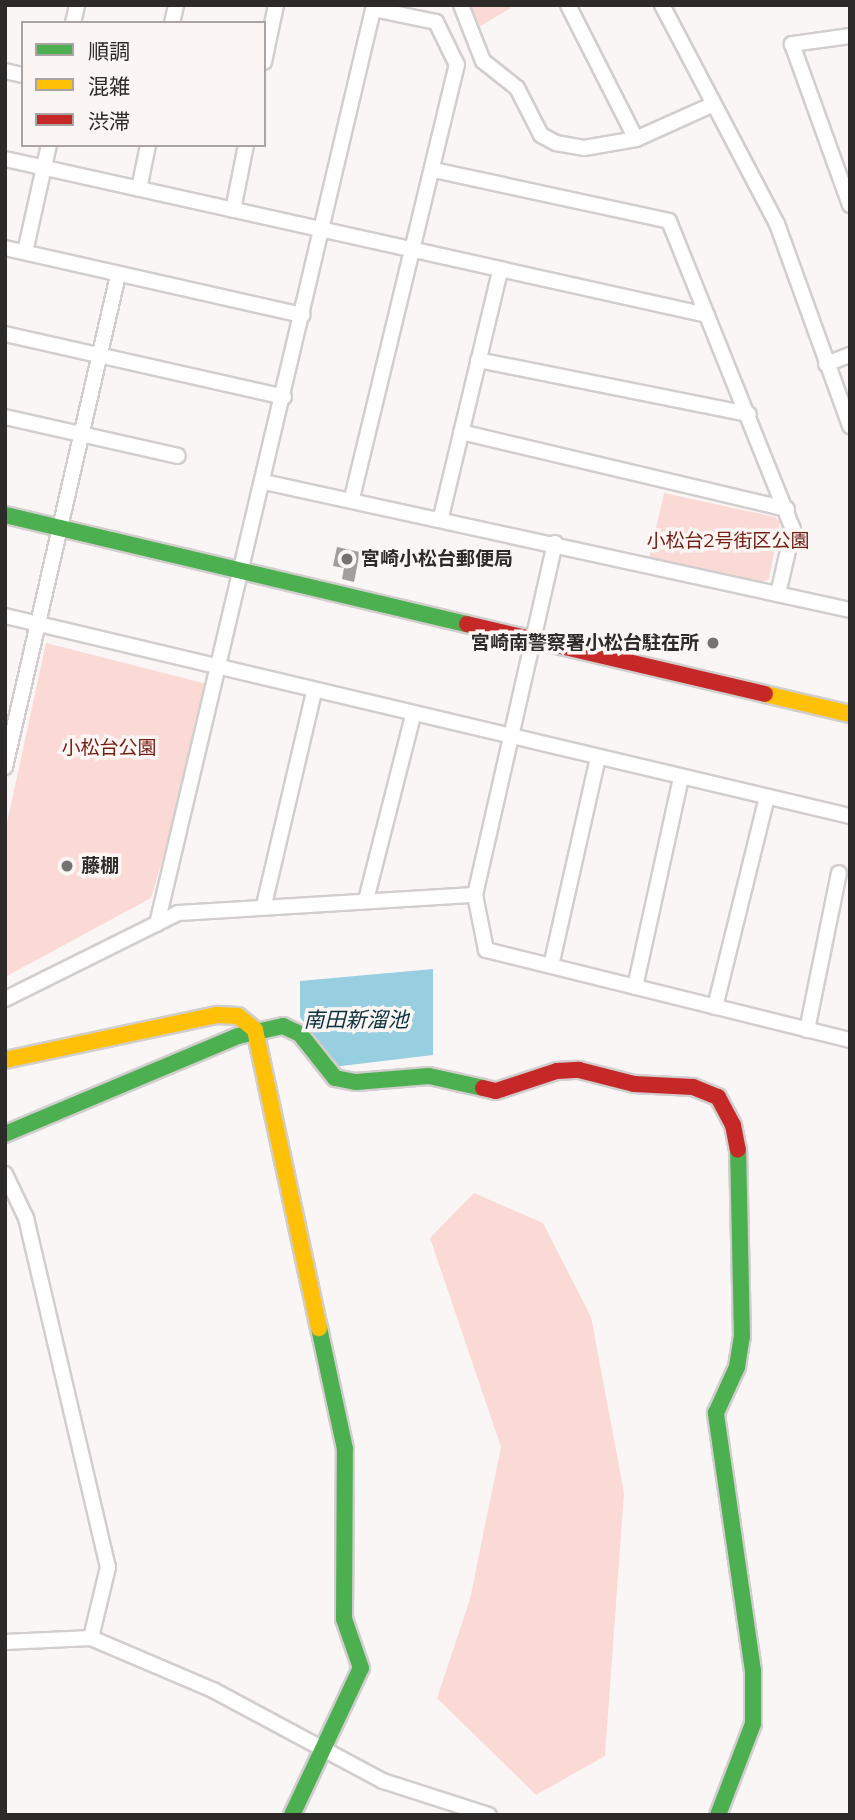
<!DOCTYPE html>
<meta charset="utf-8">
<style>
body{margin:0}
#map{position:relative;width:855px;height:1820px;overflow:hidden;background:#faf6f5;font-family:Montserrat,"Noto Sans JP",sans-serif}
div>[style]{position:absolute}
.green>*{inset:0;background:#fbdad5}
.water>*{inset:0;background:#97cfe1}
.building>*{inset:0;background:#a19f9e}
.roads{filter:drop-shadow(2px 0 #d1cecd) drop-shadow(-2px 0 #d1cecd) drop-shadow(0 2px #d1cecd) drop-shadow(0 -2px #d1cecd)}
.street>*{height:14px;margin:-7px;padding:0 7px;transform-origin:7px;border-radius:7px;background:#fefefe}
.fast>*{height:16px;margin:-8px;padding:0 8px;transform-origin:8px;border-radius:8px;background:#4caf50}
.slow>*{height:16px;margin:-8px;padding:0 8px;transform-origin:8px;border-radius:8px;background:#ffc107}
.jam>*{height:16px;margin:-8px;padding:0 8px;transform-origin:8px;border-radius:8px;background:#c62828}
.dots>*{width:19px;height:19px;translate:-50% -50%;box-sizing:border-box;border:4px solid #fbf5f4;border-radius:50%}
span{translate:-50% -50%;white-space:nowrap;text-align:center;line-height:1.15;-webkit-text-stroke:7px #fbf5f4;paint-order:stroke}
.park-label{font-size:19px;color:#732015}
.poi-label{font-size:19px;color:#2d2b2a;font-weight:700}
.left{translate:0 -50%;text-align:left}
.right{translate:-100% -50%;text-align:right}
.water-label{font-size:21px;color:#0a323e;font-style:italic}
.frame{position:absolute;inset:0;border:7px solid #2d2b2a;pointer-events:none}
.legend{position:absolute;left:21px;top:21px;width:245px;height:126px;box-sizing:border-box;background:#fbf5f4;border:2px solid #a9a4a3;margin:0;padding:9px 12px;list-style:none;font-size:21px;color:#2d2b2a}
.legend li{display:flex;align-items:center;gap:14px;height:35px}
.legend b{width:35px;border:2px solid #a9a4a3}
</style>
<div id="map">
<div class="green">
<i style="clip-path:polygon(471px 5px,510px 5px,511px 8px,477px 28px)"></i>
<i style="clip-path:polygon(664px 493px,775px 517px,780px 522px,769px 579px,760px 583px,649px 558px)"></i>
<i style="clip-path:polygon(46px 643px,215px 686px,151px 898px,5px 977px,5px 832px)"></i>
<i style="clip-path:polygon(474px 1193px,543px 1223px,591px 1317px,624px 1493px,605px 1756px,536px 1795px,437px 1698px,470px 1599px,501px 1447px,430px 1238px)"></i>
</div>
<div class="water">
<i style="clip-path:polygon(433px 969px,433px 1055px,333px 1067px,300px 1017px,300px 981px)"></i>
</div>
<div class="building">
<i style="clip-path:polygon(337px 547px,360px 552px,354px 582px,342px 579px,344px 568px,333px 566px)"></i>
</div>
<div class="roads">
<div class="street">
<i style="left:461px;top:5px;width:60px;rotate:68.6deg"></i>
<i style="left:483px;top:61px;width:43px;rotate:38.5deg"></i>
<i style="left:517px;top:88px;width:53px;rotate:62.9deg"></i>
<i style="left:541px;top:135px;width:17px;rotate:28deg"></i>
<i style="left:556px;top:143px;width:28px;rotate:10deg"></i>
<i style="left:584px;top:148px;width:53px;rotate:-9.8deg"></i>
<i style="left:636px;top:139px;width:85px;rotate:-24.2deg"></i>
<i style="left:568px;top:5px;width:150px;rotate:63.1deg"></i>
<i style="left:662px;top:5px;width:247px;rotate:62.3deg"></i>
<i style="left:777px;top:224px;width:215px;rotate:70.1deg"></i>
<i style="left:73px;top:23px;width:18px;rotate:-77deg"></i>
<i style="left:172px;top:23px;width:18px;rotate:-77deg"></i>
<i style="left:850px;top:36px;width:59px;rotate:172.1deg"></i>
<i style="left:792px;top:44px;width:171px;rotate:70.2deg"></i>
<i style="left:264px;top:62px;width:58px;rotate:-78.1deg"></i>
<i style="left:5px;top:71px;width:18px;rotate:13deg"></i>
<i style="left:5px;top:159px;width:719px;rotate:12.53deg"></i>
<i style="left:434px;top:170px;width:240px;rotate:12.2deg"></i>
<i style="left:669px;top:221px;width:332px;rotate:68.1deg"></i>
<i style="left:793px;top:529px;width:67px;rotate:103deg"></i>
<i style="left:139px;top:189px;width:45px;rotate:-78.4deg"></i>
<i style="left:233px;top:210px;width:66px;rotate:-78.7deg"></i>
<i style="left:5px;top:248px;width:305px;rotate:12.7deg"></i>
<i style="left:25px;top:252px;width:110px;rotate:-77.4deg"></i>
<i style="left:5px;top:334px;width:286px;rotate:12.7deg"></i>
<i style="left:478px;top:360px;width:276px;rotate:11.3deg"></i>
<i style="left:826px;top:364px;width:26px;rotate:-21deg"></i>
<i style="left:5px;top:417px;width:177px;rotate:12.7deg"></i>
<i style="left:461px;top:432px;width:335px;rotate:13.3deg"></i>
<i style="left:264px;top:482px;width:600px;rotate:12.32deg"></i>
<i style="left:352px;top:498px;width:446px;rotate:-76.4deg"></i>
<i style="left:457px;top:65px;width:48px;rotate:-116deg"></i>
<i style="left:436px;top:22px;width:63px;rotate:-168.2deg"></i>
<i style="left:441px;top:517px;width:253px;rotate:-76.5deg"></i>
<i style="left:555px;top:543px;width:361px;rotate:102.8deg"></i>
<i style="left:475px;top:895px;width:56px;rotate:78.7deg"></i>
<i style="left:486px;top:950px;width:375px;rotate:13.9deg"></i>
<i style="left:5px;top:616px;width:868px;rotate:13.32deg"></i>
<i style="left:5px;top:767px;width:505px;rotate:-77.06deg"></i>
<i style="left:366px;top:900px;width:191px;rotate:-75.7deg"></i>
<i style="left:264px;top:905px;width:220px;rotate:-76.8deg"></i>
<i style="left:157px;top:924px;width:944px;rotate:-76.71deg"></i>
<i style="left:551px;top:966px;width:213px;rotate:-77.3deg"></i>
<i style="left:635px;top:987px;width:215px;rotate:-77.6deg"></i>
<i style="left:5px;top:999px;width:193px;rotate:-26.4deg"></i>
<i style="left:178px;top:913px;width:298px;rotate:-3.5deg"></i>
<i style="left:715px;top:1007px;width:216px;rotate:-76.1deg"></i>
<i style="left:807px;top:1030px;width:160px;rotate:-78.5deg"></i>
<i style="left:5px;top:1174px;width:49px;rotate:64.5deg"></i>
<i style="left:26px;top:1218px;width:359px;rotate:76.8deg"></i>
<i style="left:108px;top:1567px;width:73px;rotate:103.5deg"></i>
<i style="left:5px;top:1642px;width:86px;rotate:-2.7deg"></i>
<i style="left:91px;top:1638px;width:133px;rotate:23.1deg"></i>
<i style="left:213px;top:1690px;width:193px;rotate:28.2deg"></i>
<i style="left:383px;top:1781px;width:111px;rotate:17.8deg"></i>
</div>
<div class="fast">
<i style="left:5px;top:515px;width:475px;rotate:13.3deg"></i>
<i style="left:5px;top:1134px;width:253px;rotate:-22.8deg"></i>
<i style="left:238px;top:1036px;width:46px;rotate:-12.5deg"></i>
<i style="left:283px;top:1026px;width:19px;rotate:25deg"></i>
<i style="left:300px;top:1034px;width:56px;rotate:51.5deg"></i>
<i style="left:335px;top:1078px;width:21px;rotate:11deg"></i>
<i style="left:356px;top:1082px;width:73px;rotate:-4.7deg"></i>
<i style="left:429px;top:1076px;width:55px;rotate:12.5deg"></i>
<i style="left:292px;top:1815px;width:162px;rotate:-64.9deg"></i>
<i style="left:361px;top:1668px;width:52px;rotate:-109.1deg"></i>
<i style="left:344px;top:1619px;width:170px;rotate:-89.7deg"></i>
<i style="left:345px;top:1449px;width:124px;rotate:-102.1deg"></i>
<i style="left:718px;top:1815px;width:97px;rotate:-69deg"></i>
<i style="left:753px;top:1724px;width:53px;rotate:-90deg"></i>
<i style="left:753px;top:1671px;width:261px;rotate:-98.2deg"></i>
<i style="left:716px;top:1413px;width:51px;rotate:-65.5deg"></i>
<i style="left:737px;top:1367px;width:30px;rotate:-81deg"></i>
<i style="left:742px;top:1337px;width:187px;rotate:-91.2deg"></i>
</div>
<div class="slow">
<i style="left:765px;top:694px;width:87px;rotate:13.2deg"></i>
<i style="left:5px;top:1060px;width:217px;rotate:-12deg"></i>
<i style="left:217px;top:1015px;width:21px;rotate:3deg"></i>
<i style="left:238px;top:1016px;width:22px;rotate:39deg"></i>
<i style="left:255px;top:1030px;width:305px;rotate:77.9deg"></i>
</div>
<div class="jam">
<i style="left:467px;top:624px;width:306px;rotate:13.2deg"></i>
<i style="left:483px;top:1088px;width:13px;rotate:13deg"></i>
<i style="left:496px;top:1091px;width:64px;rotate:-18.2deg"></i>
<i style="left:557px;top:1071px;width:22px;rotate:-3deg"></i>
<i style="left:579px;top:1070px;width:57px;rotate:14.3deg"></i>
<i style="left:634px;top:1084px;width:59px;rotate:2.9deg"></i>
<i style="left:693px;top:1087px;width:27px;rotate:22deg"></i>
<i style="left:718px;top:1097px;width:32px;rotate:62deg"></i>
<i style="left:733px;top:1125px;width:25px;rotate:79deg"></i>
</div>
</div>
<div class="dots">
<i style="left:347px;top:559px;background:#757271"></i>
<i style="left:713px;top:643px;background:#757271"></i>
<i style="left:67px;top:866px;background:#757271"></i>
</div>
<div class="park-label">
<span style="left:728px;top:541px">小松台2号街区公園</span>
<span style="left:109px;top:748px">小松台公園</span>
</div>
<div class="poi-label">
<span class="left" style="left:361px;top:559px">宮崎小松台郵便局</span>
<span class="right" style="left:699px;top:643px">宮崎南警察署小松台駐在所</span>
<span class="left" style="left:81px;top:866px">藤棚</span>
</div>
<div class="water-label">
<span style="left:356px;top:1020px">南田新溜池</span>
</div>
<div class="frame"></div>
<ul class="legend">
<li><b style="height:9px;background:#4caf50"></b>順調</li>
<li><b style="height:9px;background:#ffc107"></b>混雑</li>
<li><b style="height:9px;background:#c62828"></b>渋滞</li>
</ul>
</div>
